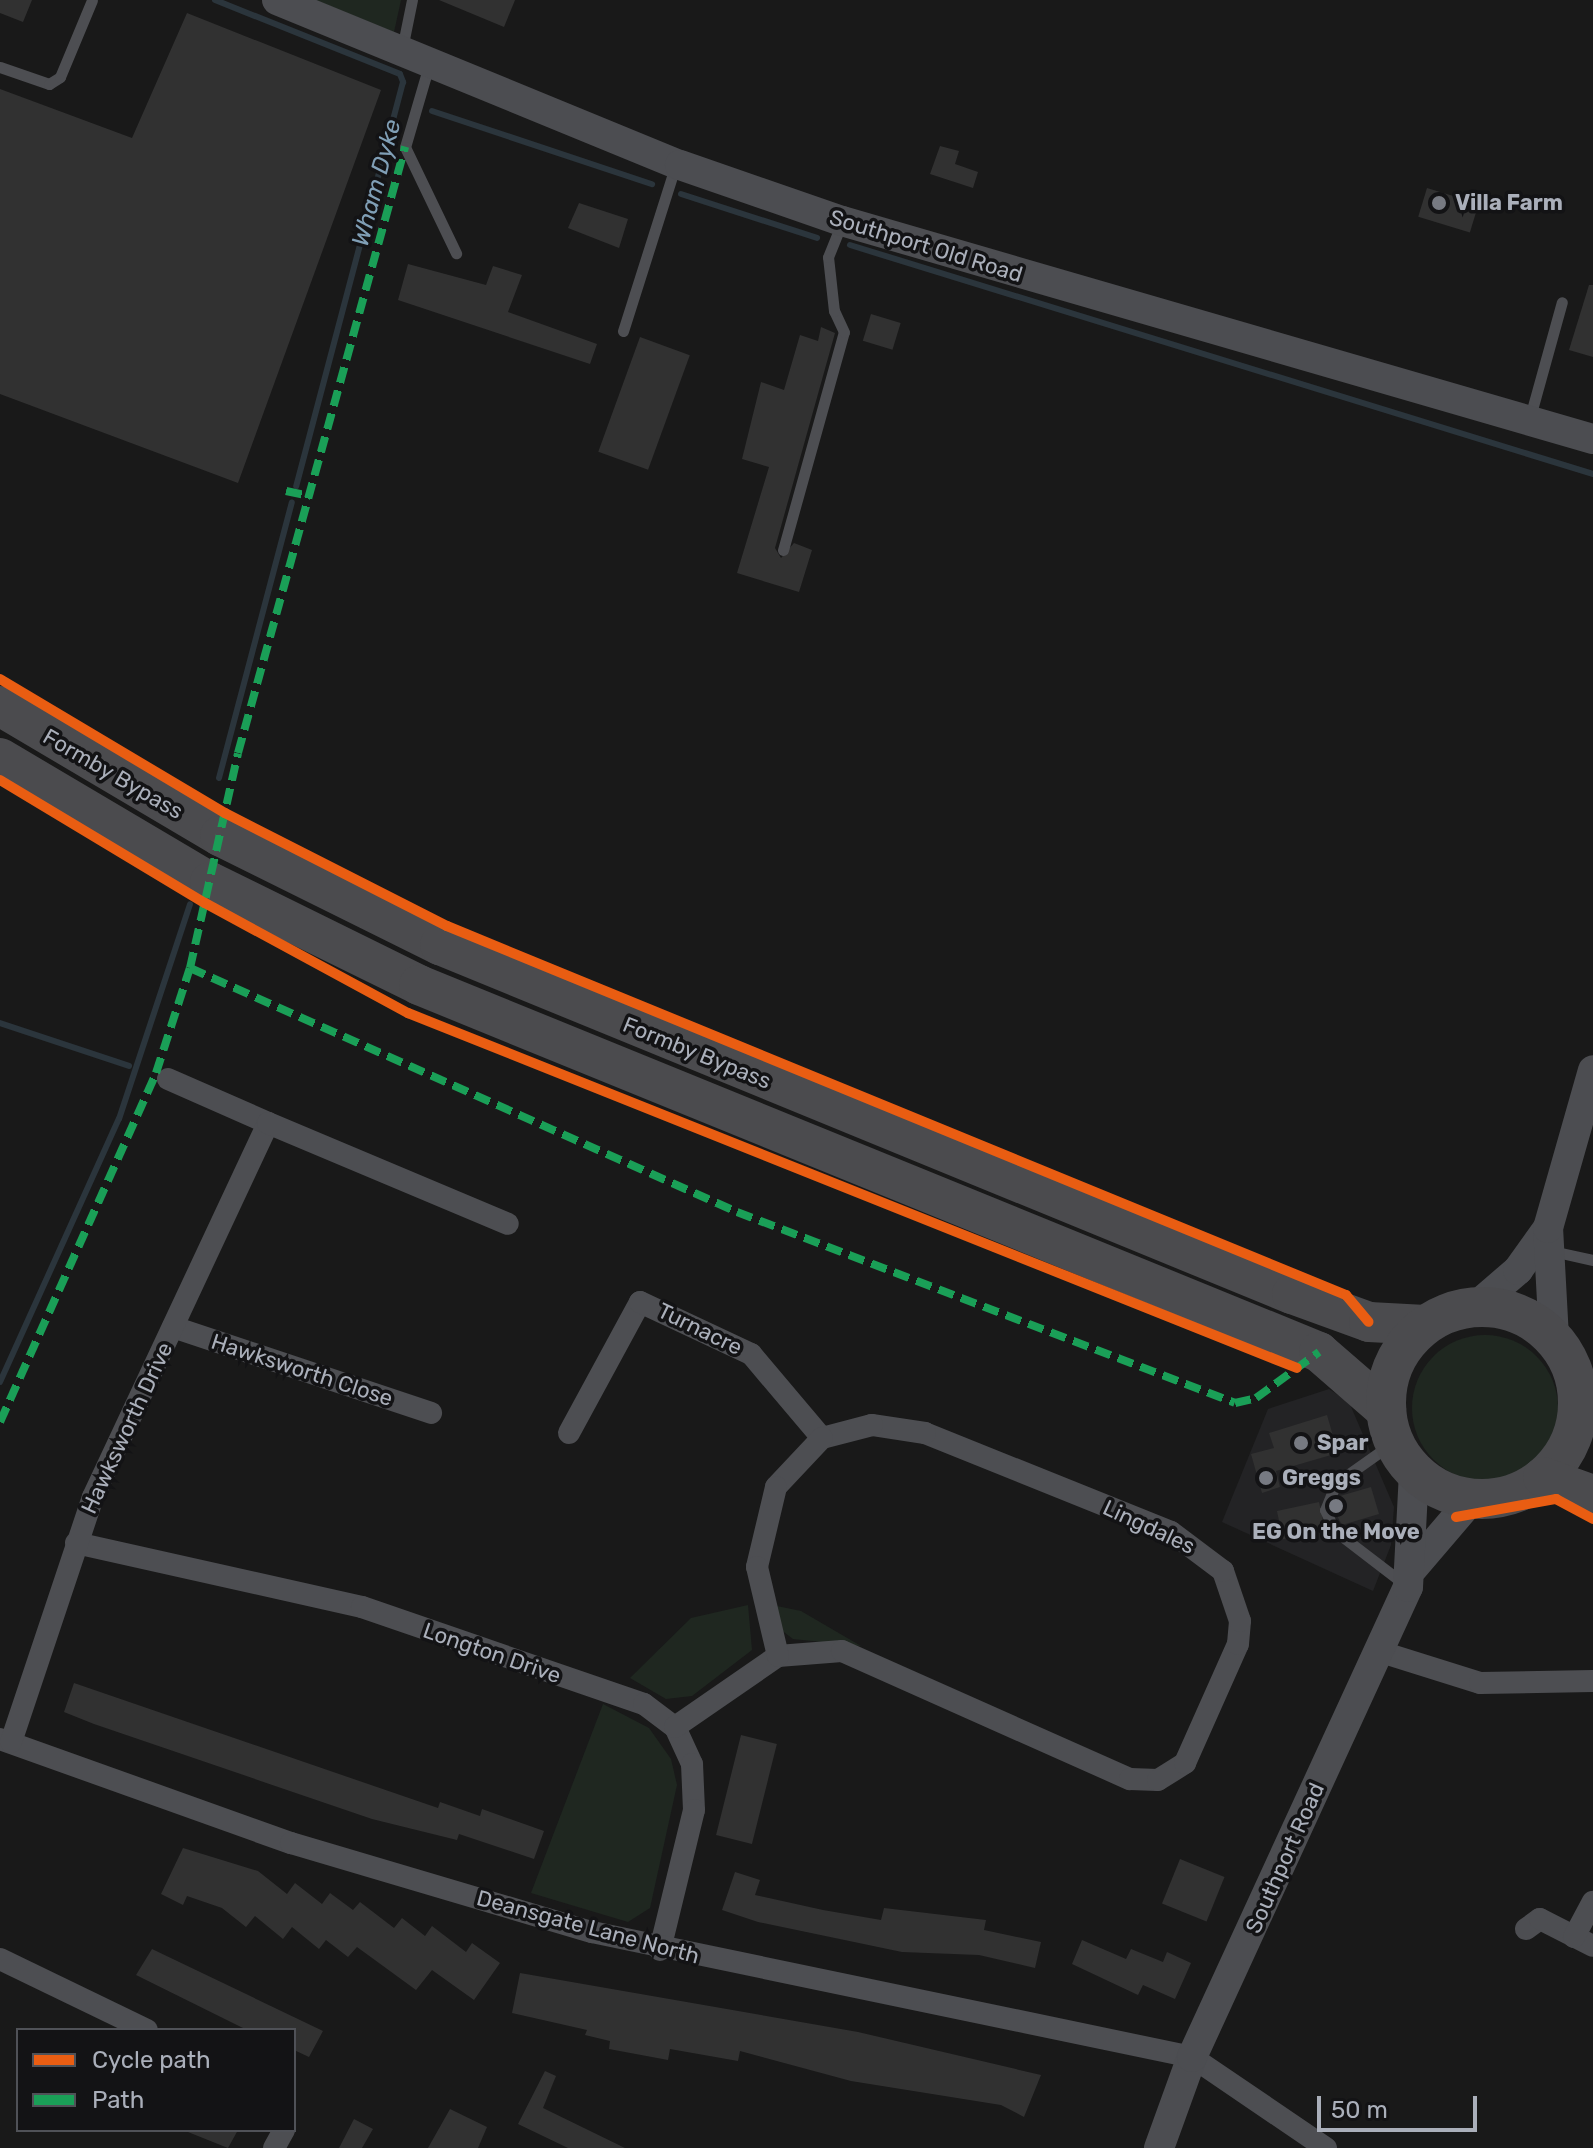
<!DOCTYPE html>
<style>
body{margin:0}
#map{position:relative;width:1593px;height:2148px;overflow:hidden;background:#191919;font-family:Rubik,sans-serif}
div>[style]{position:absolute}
.built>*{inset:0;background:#232325}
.green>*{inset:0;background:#1f2720}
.round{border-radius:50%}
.stream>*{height:6px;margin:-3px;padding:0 3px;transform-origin:3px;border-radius:3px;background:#2b353c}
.building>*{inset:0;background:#313131;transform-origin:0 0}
.lane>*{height:11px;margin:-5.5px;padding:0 5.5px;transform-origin:5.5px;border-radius:5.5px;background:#4d4e52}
.street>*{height:22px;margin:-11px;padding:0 11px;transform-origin:11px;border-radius:11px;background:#4d4e52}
.secondary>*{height:30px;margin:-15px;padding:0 15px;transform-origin:15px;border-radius:15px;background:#4c4d51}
.highway>*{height:40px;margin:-20px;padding:0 20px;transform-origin:20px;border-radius:20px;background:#4b4b4e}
.highway>.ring{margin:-20px;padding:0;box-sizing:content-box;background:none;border:40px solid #4b4b4e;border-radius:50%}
.quiet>*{height:8px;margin-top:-4px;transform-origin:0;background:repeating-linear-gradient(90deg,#1a9f57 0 16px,transparent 0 24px)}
.cycleway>*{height:10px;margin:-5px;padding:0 5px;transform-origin:5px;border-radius:5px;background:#e95d12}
.dots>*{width:22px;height:22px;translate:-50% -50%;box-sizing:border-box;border:4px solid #131315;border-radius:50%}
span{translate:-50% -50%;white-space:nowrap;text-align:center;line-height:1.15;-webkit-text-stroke:7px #131315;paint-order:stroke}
.poi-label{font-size:22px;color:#aaafba;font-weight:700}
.left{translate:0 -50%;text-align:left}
.street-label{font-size:22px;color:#aaafba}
.water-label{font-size:24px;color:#809fb6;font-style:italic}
.legend{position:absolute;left:16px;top:2028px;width:280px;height:104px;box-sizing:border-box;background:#131315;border:2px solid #4f5157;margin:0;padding:10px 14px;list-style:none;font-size:24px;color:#aaafba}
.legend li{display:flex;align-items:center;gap:16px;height:40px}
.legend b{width:40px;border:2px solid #4f5157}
.scale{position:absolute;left:1317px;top:2096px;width:160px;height:36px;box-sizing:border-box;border:4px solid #aaafba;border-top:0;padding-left:10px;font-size:24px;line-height:28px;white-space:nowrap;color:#aaafba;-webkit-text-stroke:6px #131315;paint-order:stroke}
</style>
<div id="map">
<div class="built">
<i style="clip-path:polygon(1329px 1389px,1349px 1402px,1394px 1507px,1391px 1545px,1373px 1591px,1222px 1522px,1268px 1409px)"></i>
</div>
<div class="green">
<i style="clip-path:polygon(315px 0,401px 0,394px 32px)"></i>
<i class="round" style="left:1412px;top:1335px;width:146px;height:146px"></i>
<i style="clip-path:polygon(748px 1605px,752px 1650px,692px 1696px,666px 1699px,630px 1678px,691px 1618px)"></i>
<i style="clip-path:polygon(772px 1605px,801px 1611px,861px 1646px,793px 1639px,780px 1629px)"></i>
<i style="clip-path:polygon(603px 1704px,649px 1728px,671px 1759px,677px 1785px,650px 1908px,628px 1922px,531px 1893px)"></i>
</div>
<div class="stream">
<i style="left:215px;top:0;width:199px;rotate:21.8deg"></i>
<i style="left:400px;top:74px;width:9px;rotate:69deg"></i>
<i style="left:403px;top:82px;width:418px;rotate:104.8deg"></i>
<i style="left:432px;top:111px;width:232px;rotate:18.4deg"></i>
<i style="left:681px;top:194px;width:143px;rotate:17.9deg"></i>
<i style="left:850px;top:245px;width:777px;rotate:17.13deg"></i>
<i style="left:219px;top:778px;width:285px;rotate:-75.2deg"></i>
<i style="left:0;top:1023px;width:136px;rotate:18.4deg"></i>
<i style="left:0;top:1382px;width:289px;rotate:-65.7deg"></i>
<i style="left:119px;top:1119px;width:226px;rotate:-71.7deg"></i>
</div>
<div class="building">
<i style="clip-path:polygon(0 0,32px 0,23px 22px,0 13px)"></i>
<i style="clip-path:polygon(439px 0,515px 0,504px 27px)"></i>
<i style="clip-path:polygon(187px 13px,381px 90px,238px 483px,0 394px,0 89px,132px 138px)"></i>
<i style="clip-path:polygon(940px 146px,959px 151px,955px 164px,978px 172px,973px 188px,930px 174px)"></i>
<i style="left:1427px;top:188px;width:54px;height:30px;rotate:17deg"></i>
<i style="clip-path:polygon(579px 203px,628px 219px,619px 248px,568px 228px)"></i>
<i style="clip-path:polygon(408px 264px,486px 285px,493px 266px,522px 275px,508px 312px,597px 344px,590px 364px,398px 300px)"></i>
<i style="clip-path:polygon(1589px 285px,1593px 285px,1593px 357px,1569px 350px)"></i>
<i style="left:871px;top:314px;width:31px;height:28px;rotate:17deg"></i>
<i style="clip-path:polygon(821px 327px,835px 333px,775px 548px,781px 558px,794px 543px,812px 550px,799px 592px,737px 573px,769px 467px,742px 459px,761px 382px,784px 390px,800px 335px,818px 341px)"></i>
<i style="left:640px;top:337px;width:53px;height:122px;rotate:20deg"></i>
<i style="clip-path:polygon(1327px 1415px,1338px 1453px,1276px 1471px,1280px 1487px,1262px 1493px,1251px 1454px,1274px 1448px,1269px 1433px)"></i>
<i style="clip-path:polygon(1371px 1487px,1379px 1514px,1342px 1525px,1334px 1510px,1340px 1496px)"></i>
<i style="left:1319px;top:1502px;width:29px;height:43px;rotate:78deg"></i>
<i style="clip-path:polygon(74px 1683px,438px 1808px,440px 1802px,480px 1816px,482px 1809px,544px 1831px,534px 1859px,459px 1834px,457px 1840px,372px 1819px,94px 1724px,64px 1712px)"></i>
<i style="left:741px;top:1735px;width:37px;height:103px;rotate:14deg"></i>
<i style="clip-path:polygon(183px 1848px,258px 1871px,287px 1894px,295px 1883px,322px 1904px,330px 1893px,353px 1910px,360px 1902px,394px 1928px,402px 1918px,425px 1936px,432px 1926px,466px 1952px,472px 1943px,500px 1963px,474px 2000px,432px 1970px,416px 1990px,357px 1947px,348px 1957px,326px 1940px,319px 1949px,292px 1927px,283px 1939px,255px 1916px,246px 1927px,222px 1908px,187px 1896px,183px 1905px,161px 1894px)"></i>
<i style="left:1180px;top:1859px;width:48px;height:48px;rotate:22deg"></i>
<i style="clip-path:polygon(735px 1872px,760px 1880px,755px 1895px,823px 1910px,881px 1920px,884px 1908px,986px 1920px,984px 1930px,1041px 1942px,1035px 1968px,979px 1955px,902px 1952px,758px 1922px,722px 1910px)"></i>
<i style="clip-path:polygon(1082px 1940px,1126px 1959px,1131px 1949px,1163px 1962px,1167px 1952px,1191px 1963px,1175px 1999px,1143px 1985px,1138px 1995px,1072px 1964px)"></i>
<i style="clip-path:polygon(152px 1949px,323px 2031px,309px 2057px,294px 2050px,294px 2030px,247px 2030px,136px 1975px)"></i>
<i style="clip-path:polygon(520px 1973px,858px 2032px,1041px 2075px,1024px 2117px,1001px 2105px,851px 2081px,740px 2051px,738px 2061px,670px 2049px,668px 2060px,609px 2049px,610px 2041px,585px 2035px,587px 2030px,512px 2013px)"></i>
<i style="clip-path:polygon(545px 2071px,556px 2076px,543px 2108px,625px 2148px,568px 2148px,518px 2124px)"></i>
<i style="clip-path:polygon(450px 2109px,487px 2127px,478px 2148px,428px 2148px)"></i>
<i style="clip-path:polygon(354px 2119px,373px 2129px,362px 2148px,339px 2148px)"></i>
<i style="clip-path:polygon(183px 2130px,238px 2130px,228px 2148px)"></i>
</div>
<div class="lane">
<i style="left:402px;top:49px;width:50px;rotate:-78.5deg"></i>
<i style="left:429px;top:65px;width:85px;rotate:106.3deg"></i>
<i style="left:405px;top:147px;width:118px;rotate:64.3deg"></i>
<i style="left:0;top:67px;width:52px;rotate:19.1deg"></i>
<i style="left:49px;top:84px;width:13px;rotate:-32deg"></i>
<i style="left:60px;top:77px;width:83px;rotate:-67.4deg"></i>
<i style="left:623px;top:331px;width:175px;rotate:-72.4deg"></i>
<i style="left:1530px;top:417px;width:119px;rotate:-74.5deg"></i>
<i style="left:783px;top:550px;width:226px;rotate:-74.4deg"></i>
<i style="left:844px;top:332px;width:23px;rotate:-115deg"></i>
<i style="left:834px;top:311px;width:54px;rotate:-96.3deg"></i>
<i style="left:828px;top:257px;width:38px;rotate:-68deg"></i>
<i style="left:1552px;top:1251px;width:42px;rotate:12.4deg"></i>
<i style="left:1394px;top:1442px;width:71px;rotate:144.7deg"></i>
<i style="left:1336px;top:1483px;width:29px;rotate:112deg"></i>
<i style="left:1325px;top:1510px;width:23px;rotate:65deg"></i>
<i style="left:1335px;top:1531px;width:87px;rotate:37.5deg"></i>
</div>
<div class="street">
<i style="left:168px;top:1079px;width:109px;rotate:23.7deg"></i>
<i style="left:173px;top:1327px;width:272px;rotate:18.4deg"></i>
<i style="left:569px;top:1433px;width:149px;rotate:-61.5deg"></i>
<i style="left:640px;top:1302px;width:123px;rotate:25.1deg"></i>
<i style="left:751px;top:1354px;width:110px;rotate:49.8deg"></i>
<i style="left:76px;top:1543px;width:293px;rotate:12.6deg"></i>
<i style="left:362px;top:1607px;width:298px;rotate:19deg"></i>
<i style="left:644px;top:1704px;width:39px;rotate:37deg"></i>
<i style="left:675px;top:1727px;width:41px;rotate:65.3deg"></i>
<i style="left:692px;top:1764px;width:46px;rotate:87.5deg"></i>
<i style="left:694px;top:1810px;width:144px;rotate:103.7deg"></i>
<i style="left:1378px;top:1651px;width:107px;rotate:17.4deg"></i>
<i style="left:1480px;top:1683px;width:113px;rotate:-1deg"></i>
<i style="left:675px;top:1727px;width:125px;rotate:-34.6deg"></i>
<i style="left:778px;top:1656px;width:64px;rotate:-4.5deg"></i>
<i style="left:842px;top:1651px;width:315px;rotate:24deg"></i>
<i style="left:1130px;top:1779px;width:28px;rotate:2deg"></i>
<i style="left:1158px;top:1780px;width:32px;rotate:-32deg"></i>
<i style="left:1185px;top:1763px;width:130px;rotate:-66deg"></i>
<i style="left:1238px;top:1644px;width:23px;rotate:-85deg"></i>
<i style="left:1240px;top:1621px;width:53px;rotate:-108.8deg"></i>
<i style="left:1223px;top:1571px;width:65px;rotate:-143.1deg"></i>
<i style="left:1171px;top:1532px;width:265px;rotate:-158.1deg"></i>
<i style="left:925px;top:1433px;width:54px;rotate:-171.4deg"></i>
<i style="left:872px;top:1425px;width:52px;rotate:165.4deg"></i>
<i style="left:822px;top:1438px;width:67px;rotate:133.2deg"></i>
<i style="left:776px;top:1487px;width:82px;rotate:103.4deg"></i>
<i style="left:757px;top:1567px;width:91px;rotate:76.7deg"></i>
<i style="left:0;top:1739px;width:309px;rotate:19.7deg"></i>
<i style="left:291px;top:1843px;width:314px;rotate:16.5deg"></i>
<i style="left:592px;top:1932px;width:613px;rotate:11.77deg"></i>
<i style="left:1192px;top:2057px;width:162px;rotate:34.2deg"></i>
<i style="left:11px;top:1742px;width:258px;rotate:-71.5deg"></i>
<i style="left:93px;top:1497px;width:413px;rotate:-64.9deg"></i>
<i style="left:268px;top:1123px;width:260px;rotate:22.8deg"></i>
<i style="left:1526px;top:1929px;width:17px;rotate:-36deg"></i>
<i style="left:1540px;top:1919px;width:59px;rotate:27deg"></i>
<i style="left:1574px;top:1937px;width:40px;rotate:-62deg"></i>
<i style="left:0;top:1959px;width:163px;rotate:25.8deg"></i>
<i style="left:274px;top:2148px;width:21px;rotate:-61deg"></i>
</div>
<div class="secondary">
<i style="left:277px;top:0;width:435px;rotate:22.3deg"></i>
<i style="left:680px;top:165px;width:171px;rotate:19.1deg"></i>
<i style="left:842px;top:221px;width:782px;rotate:16.19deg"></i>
<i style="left:1475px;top:1307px;width:57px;rotate:-40.7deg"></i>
<i style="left:1518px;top:1270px;width:52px;rotate:-54.5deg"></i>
<i style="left:1554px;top:1338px;width:110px;rotate:-93.1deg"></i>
<i style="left:1548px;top:1228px;width:164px;rotate:-74.1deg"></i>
<i style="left:1413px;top:1568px;width:91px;rotate:-49.5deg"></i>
<i style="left:1159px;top:2148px;width:97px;rotate:-70.1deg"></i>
<i style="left:1192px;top:2057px;width:517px;rotate:-65.32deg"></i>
<i style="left:1408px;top:1587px;width:116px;rotate:-87deg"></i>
</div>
<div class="highway">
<i style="left:0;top:706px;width:256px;rotate:30.6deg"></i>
<i style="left:220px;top:836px;width:246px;rotate:26.4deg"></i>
<i style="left:440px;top:945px;width:921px;rotate:22.28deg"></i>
<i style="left:1292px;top:1294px;width:82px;rotate:20deg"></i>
<i style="left:1369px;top:1322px;width:56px;rotate:3.1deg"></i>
<i style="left:0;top:758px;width:244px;rotate:30.6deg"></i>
<i style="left:210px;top:882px;width:233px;rotate:26.2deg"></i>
<i style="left:419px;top:985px;width:972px;rotate:22.18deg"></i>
<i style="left:1319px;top:1352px;width:89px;rotate:40.9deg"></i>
<i class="ring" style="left:1386px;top:1307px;width:152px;height:152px"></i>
<i style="left:1543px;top:1477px;width:53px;rotate:19.8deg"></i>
</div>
<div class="quiet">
<i style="left:286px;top:491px;width:25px;rotate:12deg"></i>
<i style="left:190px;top:968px;width:599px;rotate:24.04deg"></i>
<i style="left:737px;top:1212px;width:533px;rotate:20.98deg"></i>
<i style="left:1235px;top:1403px;width:22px;rotate:-13deg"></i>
<i style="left:1256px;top:1398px;width:78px;rotate:-36.1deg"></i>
<i style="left:0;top:1422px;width:382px;rotate:-65.9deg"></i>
<i style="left:156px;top:1073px;width:110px;rotate:-72.1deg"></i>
<i style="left:190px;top:968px;width:220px;rotate:-77.4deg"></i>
<i style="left:238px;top:753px;width:629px;rotate:-74.59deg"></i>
</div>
<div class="cycleway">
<i style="left:0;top:679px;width:262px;rotate:30.8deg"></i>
<i style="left:225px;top:813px;width:249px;rotate:27deg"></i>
<i style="left:447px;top:926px;width:972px;rotate:22.32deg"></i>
<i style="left:1346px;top:1295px;width:35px;rotate:50deg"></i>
<i style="left:0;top:780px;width:239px;rotate:31deg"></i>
<i style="left:205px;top:903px;width:231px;rotate:28.5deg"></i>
<i style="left:408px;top:1013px;width:957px;rotate:21.77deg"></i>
<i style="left:1456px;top:1517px;width:102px;rotate:-10.2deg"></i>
<i style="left:1556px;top:1499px;width:42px;rotate:28.4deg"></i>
</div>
<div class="dots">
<i style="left:1439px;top:203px;background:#777a82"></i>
<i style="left:1301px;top:1443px;background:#777a82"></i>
<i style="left:1266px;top:1478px;background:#777a82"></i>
<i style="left:1336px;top:1506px;background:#777a82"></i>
</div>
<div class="poi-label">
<span class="left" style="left:1455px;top:203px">Villa Farm</span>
<span class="left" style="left:1317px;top:1443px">Spar</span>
<span class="left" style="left:1282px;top:1478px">Greggs</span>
<span style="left:1336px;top:1532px">EG On the Move</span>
</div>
<div class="street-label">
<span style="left:926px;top:246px;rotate:17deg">Southport Old Road</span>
<span style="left:113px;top:774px;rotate:30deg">Formby Bypass</span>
<span style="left:697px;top:1053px;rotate:22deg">Formby Bypass</span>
<span style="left:700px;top:1329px;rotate:26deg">Turnacre</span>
<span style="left:302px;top:1370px;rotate:18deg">Hawksworth Close</span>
<span style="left:127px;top:1428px;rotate:-65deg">Hawksworth Drive</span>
<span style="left:1149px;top:1527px;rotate:25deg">Lingdales</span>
<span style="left:492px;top:1653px;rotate:19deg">Longton Drive</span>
<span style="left:1285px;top:1858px;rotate:-66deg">Southport Road</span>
<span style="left:588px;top:1927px;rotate:15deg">Deansgate Lane North</span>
</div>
<div class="water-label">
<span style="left:377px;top:183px;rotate:-75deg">Wham Dyke</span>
</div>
<ul class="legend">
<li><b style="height:10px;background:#e95d12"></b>Cycle path</li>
<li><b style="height:10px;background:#1a9f57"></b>Path</li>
</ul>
<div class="scale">50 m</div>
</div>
